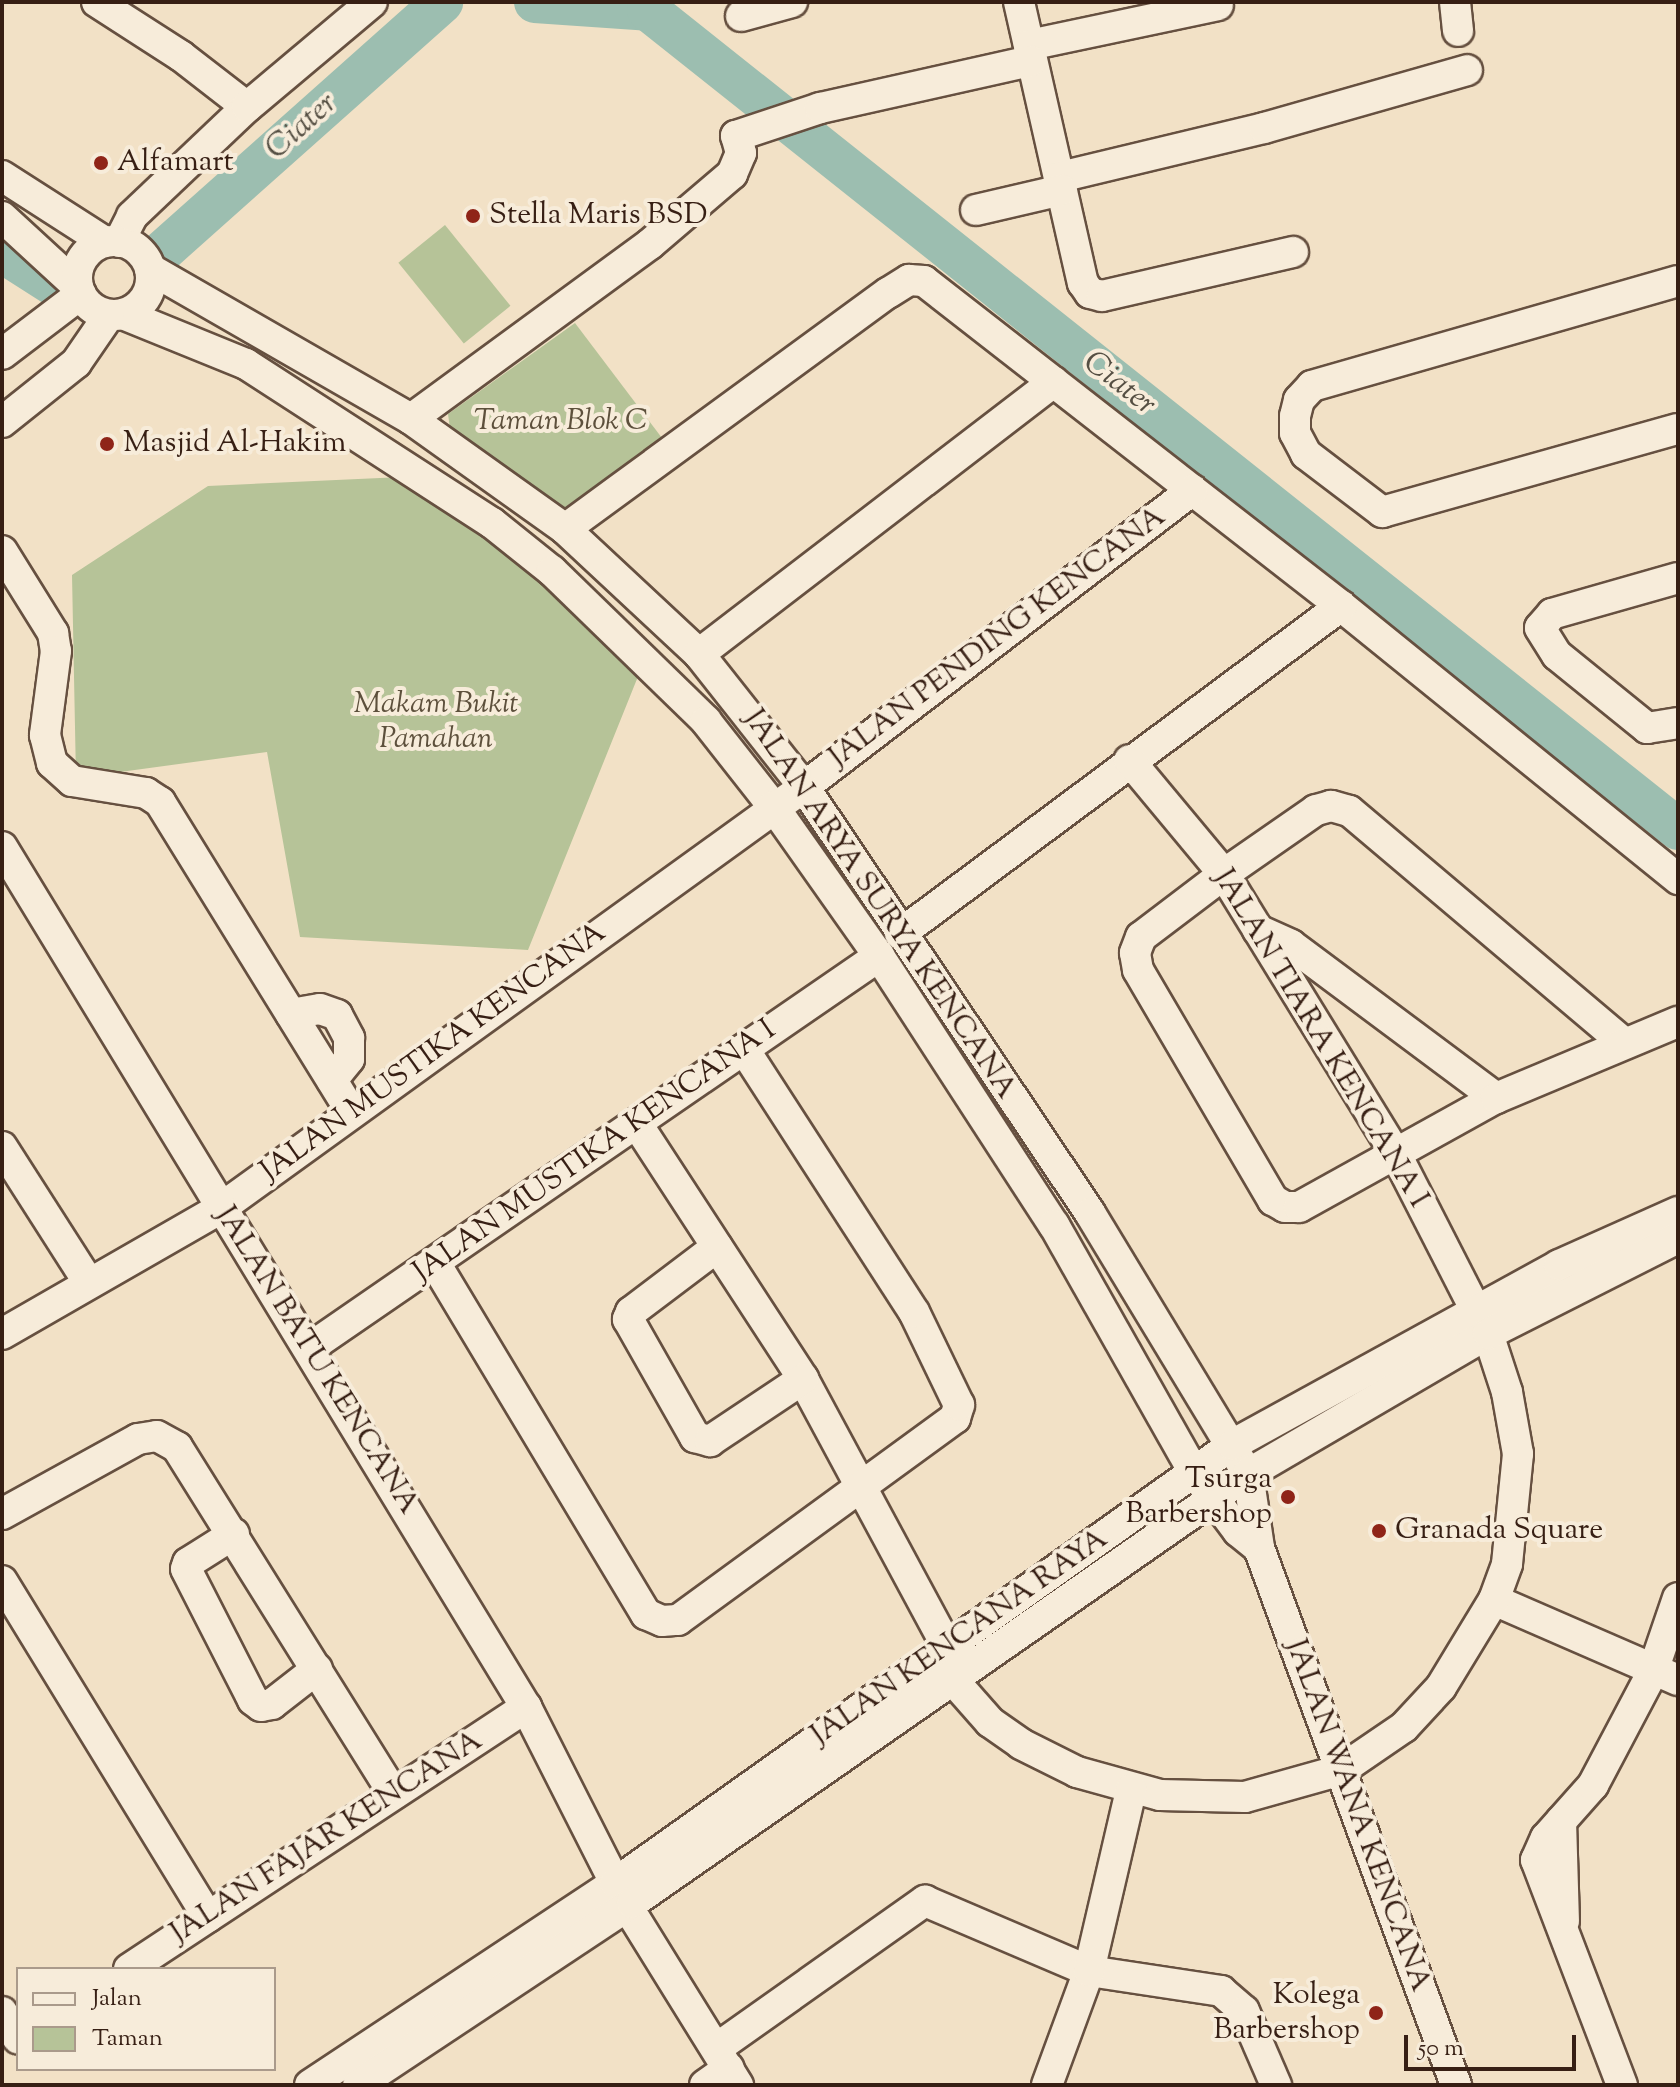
<!DOCTYPE html>
<style>
body{margin:0}
#map{position:relative;width:1680px;height:2087px;overflow:hidden;background:#f2e1c6;font-family:"Sorts Mill Goudy",serif}
div>[style]{position:absolute}
.green>*{inset:0;background:#b6c398;transform-origin:0 0}
.river>*{height:42px;margin:-21px;padding:0 21px;transform-origin:21px;border-radius:21px;background:#9cbeb0}
.roads{filter:drop-shadow(2px 0 #665040) drop-shadow(-2px 0 #665040) drop-shadow(0 2px #665040) drop-shadow(0 -2px #665040)}
.minor>*{height:30px;margin:-15px;padding:0 15px;transform-origin:15px;border-radius:15px;background:#f7ecda}
.minor>.ring{margin:-15px;padding:0;box-sizing:content-box;background:none;border:30px solid #f7ecda;border-radius:50%}
.dots>*{width:22px;height:22px;translate:-50% -50%;box-sizing:border-box;border:4px solid #f7ecda;border-radius:50%}
span{translate:-50% -50%;white-space:nowrap;text-align:center;line-height:1.15;-webkit-text-stroke:8px #f7ecda;paint-order:stroke}
.poi-label{font-size:30px;color:#371f14}
.left{translate:0 -50%;text-align:left}
.right{translate:-100% -50%;text-align:right}
.park-label{font-size:30px;color:#5d503c;font-style:italic}
.street-label{font-size:30px;color:#371f14}
.water-label{font-size:32px;color:#554f43;font-style:italic}
.frame{position:absolute;inset:0;border:4px solid #371f14;pointer-events:none}
.legend{position:absolute;left:16px;top:1967px;width:260px;height:104px;box-sizing:border-box;background:#f7ecda;border:2px solid #aa9a8b;margin:0;padding:10px 14px;list-style:none;font-size:24px;color:#371f14}
.legend li{display:flex;align-items:center;gap:16px;height:40px}
.legend b{width:40px;border:2px solid #aa9a8b}
.scale{position:absolute;left:1404px;top:2035px;width:172px;height:36px;box-sizing:border-box;border:4px solid #371f14;border-top:0;padding-left:10px;font-size:24px;line-height:28px;white-space:nowrap;color:#371f14;-webkit-text-stroke:6px #f7ecda;paint-order:stroke}
</style>
<div id="map">
<div class="green">
<i style="left:445px;top:225px;width:104px;height:60px;rotate:51deg"></i>
<i style="clip-path:polygon(575px 323px,665px 442px,564px 512px,450px 429px,448px 414px)"></i>
<i style="clip-path:polygon(402px 477px,489px 532px,639px 674px,528px 950px,300px 937px,267px 752px,76px 778px,72px 575px,208px 486px)"></i>
</div>
<div class="river">
<i style="left:535px;top:2px;width:113px;rotate:4deg"></i>
<i style="left:648px;top:10px;width:1316px;rotate:38.49deg"></i>
<i style="left:163px;top:251px;width:374px;rotate:-41.7deg"></i>
<i style="left:2px;top:252px;width:62px;rotate:32.4deg"></i>
</div>
<div class="roads">
<div class="minor">
<i style="left:97px;top:2px;width:100px;rotate:32.7deg"></i>
<i style="left:181px;top:56px;width:83px;rotate:37.7deg"></i>
<i style="left:1019px;top:2px;width:288px;rotate:77.2deg"></i>
<i style="left:1083px;top:283px;width:12px;rotate:55deg"></i>
<i style="left:1090px;top:293px;width:12px;rotate:14deg"></i>
<i style="left:1102px;top:296px;width:196px;rotate:-13deg"></i>
<i style="left:1455px;top:2px;width:29px;rotate:84deg"></i>
<i style="left:741px;top:16px;width:53px;rotate:-15.4deg"></i>
<i style="left:1029px;top:45px;width:193px;rotate:-11.9deg"></i>
<i style="left:2px;top:176px;width:122px;rotate:32.7deg"></i>
<i style="left:1060px;top:177px;width:210px;rotate:-13.5deg"></i>
<i style="left:1264px;top:128px;width:211px;rotate:-15.9deg"></i>
<i style="left:976px;top:210px;width:88px;rotate:-13.1deg"></i>
<i style="left:2px;top:217px;width:103px;rotate:42.6deg"></i>
<i class="ring" style="left:77px;top:241px;width:44px;height:44px"></i>
<i style="left:119px;top:242px;width:29px;rotate:-63deg"></i>
<i style="left:132px;top:216px;width:158px;rotate:-43.5deg"></i>
<i style="left:247px;top:107px;width:163px;rotate:-40deg"></i>
<i style="left:150px;top:269px;width:301px;rotate:29.9deg"></i>
<i style="left:411px;top:419px;width:189px;rotate:35.5deg"></i>
<i style="left:565px;top:529px;width:183px;rotate:43deg"></i>
<i style="left:699px;top:654px;width:169px;rotate:51.7deg"></i>
<i style="left:804px;top:787px;width:513px;rotate:56.12deg"></i>
<i style="left:1090px;top:1213px;width:305px;rotate:58.8deg"></i>
<i style="left:1248px;top:1474px;width:75px;rotate:81.5deg"></i>
<i style="left:1259px;top:1548px;width:572px;rotate:69.85deg"></i>
<i style="left:1678px;top:281px;width:381px;rotate:164deg"></i>
<i style="left:1312px;top:386px;width:19px;rotate:133deg"></i>
<i style="left:1299px;top:400px;width:16px;rotate:104deg"></i>
<i style="left:1295px;top:416px;width:17px;rotate:90deg"></i>
<i style="left:1295px;top:433px;width:24px;rotate:62deg"></i>
<i style="left:1306px;top:454px;width:96px;rotate:37.3deg"></i>
<i style="left:1382px;top:512px;width:307px;rotate:-15.7deg"></i>
<i style="left:123px;top:314px;width:133px;rotate:22.1deg"></i>
<i style="left:246px;top:364px;width:293px;rotate:32.9deg"></i>
<i style="left:492px;top:523px;width:77px;rotate:38.7deg"></i>
<i style="left:552px;top:571px;width:215px;rotate:44.2deg"></i>
<i style="left:706px;top:721px;width:108px;rotate:51.8deg"></i>
<i style="left:773px;top:806px;width:184px;rotate:54.8deg"></i>
<i style="left:879px;top:956px;width:321px;rotate:57deg"></i>
<i style="left:1054px;top:1225px;width:284px;rotate:60.5deg"></i>
<i style="left:1194px;top:1472px;width:74px;rotate:53.3deg"></i>
<i style="left:1238px;top:1531px;width:27px;rotate:39deg"></i>
<i style="left:2px;top:354px;width:99px;rotate:-37.2deg"></i>
<i style="left:411px;top:419px;width:296px;rotate:-36.2deg"></i>
<i style="left:650px;top:244px;width:108px;rotate:-40.5deg"></i>
<i style="left:732px;top:174px;width:23px;rotate:-67deg"></i>
<i style="left:741px;top:153px;width:18px;rotate:-106deg"></i>
<i style="left:736px;top:136px;width:89px;rotate:-18.4deg"></i>
<i style="left:820px;top:108px;width:216px;rotate:-12.6deg"></i>
<i style="left:2px;top:422px;width:95px;rotate:-38.6deg"></i>
<i style="left:76px;top:363px;width:58px;rotate:-55.5deg"></i>
<i style="left:565px;top:529px;width:400px;rotate:-36.2deg"></i>
<i style="left:888px;top:293px;width:25px;rotate:-32deg"></i>
<i style="left:909px;top:280px;width:15px;rotate:4deg"></i>
<i style="left:924px;top:281px;width:529px;rotate:37.93deg"></i>
<i style="left:1341px;top:606px;width:434px;rotate:39deg"></i>
<i style="left:2px;top:551px;width:97px;rotate:58.1deg"></i>
<i style="left:53px;top:633px;width:18px;rotate:81deg"></i>
<i style="left:56px;top:651px;width:85px;rotate:97.5deg"></i>
<i style="left:45px;top:735px;width:29px;rotate:76deg"></i>
<i style="left:52px;top:763px;width:27px;rotate:42deg"></i>
<i style="left:72px;top:781px;width:75px;rotate:9.2deg"></i>
<i style="left:146px;top:793px;width:17px;rotate:33deg"></i>
<i style="left:160px;top:802px;width:365px;rotate:58.3deg"></i>
<i style="left:1678px;top:578px;width:131px;rotate:164.1deg"></i>
<i style="left:1552px;top:614px;width:18px;rotate:131deg"></i>
<i style="left:1540px;top:628px;width:32px;rotate:58deg"></i>
<i style="left:1557px;top:655px;width:116px;rotate:39deg"></i>
<i style="left:1647px;top:728px;width:31px;rotate:-9deg"></i>
<i style="left:699px;top:654px;width:447px;rotate:-37.5deg"></i>
<i style="left:2px;top:847px;width:1007px;rotate:58.65deg"></i>
<i style="left:526px;top:1707px;width:223px;rotate:63.1deg"></i>
<i style="left:627px;top:1906px;width:211px;rotate:58.2deg"></i>
<i style="left:1258px;top:930px;width:36px;rotate:24deg"></i>
<i style="left:1291px;top:945px;width:256px;rotate:36.7deg"></i>
<i style="left:900px;top:934px;width:550px;rotate:-36.64deg"></i>
<i style="left:291px;top:1014px;width:29px;rotate:-10deg"></i>
<i style="left:320px;top:1009px;width:18px;rotate:19deg"></i>
<i style="left:337px;top:1015px;width:26px;rotate:62deg"></i>
<i style="left:349px;top:1038px;width:21px;rotate:90deg"></i>
<i style="left:349px;top:1059px;width:27px;rotate:129deg"></i>
<i style="left:1624px;top:1043px;width:360px;rotate:-139.8deg"></i>
<i style="left:1349px;top:811px;width:19px;rotate:-164deg"></i>
<i style="left:1331px;top:806px;width:16px;rotate:165deg"></i>
<i style="left:1316px;top:810px;width:112px;rotate:145.2deg"></i>
<i style="left:1224px;top:874px;width:104px;rotate:142.8deg"></i>
<i style="left:1141px;top:937px;width:17px;rotate:111deg"></i>
<i style="left:1135px;top:953px;width:17px;rotate:80deg"></i>
<i style="left:1138px;top:970px;width:267px;rotate:59.6deg"></i>
<i style="left:1273px;top:1200px;width:14px;rotate:30deg"></i>
<i style="left:1285px;top:1207px;width:14px"></i>
<i style="left:1299px;top:1207px;width:225px;rotate:-29deg"></i>
<i style="left:1496px;top:1098px;width:197px;rotate:-22.7deg"></i>
<i style="left:637px;top:1124px;width:304px;rotate:56.9deg"></i>
<i style="left:803px;top:1379px;width:303px;rotate:61.7deg"></i>
<i style="left:2px;top:1147px;width:161px;rotate:57.4deg"></i>
<i style="left:717px;top:1247px;width:108px;rotate:142.9deg"></i>
<i style="left:631px;top:1312px;width:8px;rotate:113deg"></i>
<i style="left:628px;top:1319px;width:136px;rotate:60.4deg"></i>
<i style="left:695px;top:1437px;width:16px;rotate:15deg"></i>
<i style="left:710px;top:1441px;width:112px;rotate:-33.7deg"></i>
<i style="left:435px;top:1263px;width:410px;rotate:59deg"></i>
<i style="left:646px;top:1614px;width:17px;rotate:24deg"></i>
<i style="left:662px;top:1621px;width:16px;rotate:-4deg"></i>
<i style="left:678px;top:1620px;width:343px;rotate:-36.1deg"></i>
<i style="left:955px;top:1418px;width:14px;rotate:-73deg"></i>
<i style="left:959px;top:1405px;width:103px;rotate:-115.8deg"></i>
<i style="left:914px;top:1312px;width:313px;rotate:-122.9deg"></i>
<i style="left:2px;top:1334px;width:253px;rotate:-29.9deg"></i>
<i style="left:221px;top:1208px;width:719px;rotate:-35.83deg"></i>
<i style="left:804px;top:787px;width:489px;rotate:-37.4deg"></i>
<i style="left:311px;top:1347px;width:690px;rotate:-34.54deg"></i>
<i style="left:2px;top:1514px;width:155px;rotate:-28.9deg"></i>
<i style="left:138px;top:1439px;width:19px;rotate:-9deg"></i>
<i style="left:157px;top:1436px;width:23px;rotate:29deg"></i>
<i style="left:177px;top:1447px;width:409px;rotate:58deg"></i>
<i style="left:234px;top:1534px;width:54px;rotate:147.8deg"></i>
<i style="left:188px;top:1563px;width:6px;rotate:108deg"></i>
<i style="left:186px;top:1569px;width:147px;rotate:62.9deg"></i>
<i style="left:253px;top:1700px;width:10px;rotate:37deg"></i>
<i style="left:261px;top:1706px;width:11px;rotate:-10deg"></i>
<i style="left:272px;top:1704px;width:57px;rotate:-37.9deg"></i>
<i style="left:2px;top:1581px;width:394px;rotate:58.5deg"></i>
<i style="left:1494px;top:1600px;width:201px;rotate:23.5deg"></i>
<i style="left:953px;top:1680px;width:56px;rotate:48.6deg"></i>
<i style="left:990px;top:1722px;width:38px;rotate:35deg"></i>
<i style="left:1021px;top:1744px;width:63px;rotate:26.6deg"></i>
<i style="left:1077px;top:1772px;width:86px;rotate:15.5deg"></i>
<i style="left:1160px;top:1795px;width:85px;rotate:1.3deg"></i>
<i style="left:1245px;top:1797px;width:100px;rotate:-15.7deg"></i>
<i style="left:1341px;top:1770px;width:76px;rotate:-34.3deg"></i>
<i style="left:1404px;top:1727px;width:54px;rotate:-47.2deg"></i>
<i style="left:1441px;top:1687px;width:102px;rotate:-58.7deg"></i>
<i style="left:1494px;top:1600px;width:38px;rotate:-70deg"></i>
<i style="left:1507px;top:1564px;width:111px;rotate:-84.3deg"></i>
<i style="left:1518px;top:1454px;width:63px;rotate:-100.1deg"></i>
<i style="left:1507px;top:1392px;width:61px;rotate:-108.1deg"></i>
<i style="left:1488px;top:1334px;width:202px;rotate:-117.1deg"></i>
<i style="left:1396px;top:1154px;width:329px;rotate:-121.6deg"></i>
<i style="left:1224px;top:874px;width:148px;rotate:-129.8deg"></i>
<i style="left:1561px;top:1821px;width:100px;rotate:88.3deg"></i>
<i style="left:129px;top:1969px;width:476px;rotate:-33.4deg"></i>
<i style="left:2px;top:2012px;width:31px;rotate:59deg"></i>
<i style="left:717px;top:2048px;width:255px;rotate:-35.3deg"></i>
<i style="left:925px;top:1901px;width:178px;rotate:23.1deg"></i>
<i style="left:1089px;top:1971px;width:134px;rotate:8.6deg"></i>
<i style="left:1221px;top:1991px;width:30px;rotate:41deg"></i>
<i style="left:1244px;top:2011px;width:81px;rotate:66.6deg"></i>
<i style="left:310px;top:2085px;width:366px;rotate:-33.5deg"></i>
<i style="left:615px;top:1883px;width:757px;rotate:-35.37deg"></i>
<i style="left:1232px;top:1445px;width:373px;rotate:-28.8deg"></i>
<i style="left:1559px;top:1265px;width:130px;rotate:-24deg"></i>
<i style="left:358px;top:2085px;width:329px;rotate:-33.6deg"></i>
<i style="left:632px;top:1903px;width:751px;rotate:-34.85deg"></i>
<i style="left:1248px;top:1474px;width:278px;rotate:-30.3deg"></i>
<i style="left:1488px;top:1334px;width:213px;rotate:-26.8deg"></i>
<i style="left:705px;top:2085px;width:29px;rotate:-35deg"></i>
<i style="left:1047px;top:2085px;width:121px;rotate:-69.8deg"></i>
<i style="left:1089px;top:1971px;width:186px;rotate:-76.9deg"></i>
<i style="left:1622px;top:2085px;width:241px;rotate:-110.9deg"></i>
<i style="left:1536px;top:1860px;width:24px;rotate:-66deg"></i>
<i style="left:1546px;top:1838px;width:71px;rotate:-48.4deg"></i>
<i style="left:1593px;top:1785px;width:129px;rotate:-62.2deg"></i>
<i style="left:1653px;top:1671px;width:77px;rotate:-71.1deg"></i>
</div>
</div>
<div class="dots">
<i style="left:101px;top:163px;background:#8f2418"></i>
<i style="left:473px;top:216px;background:#8f2418"></i>
<i style="left:107px;top:444px;background:#8f2418"></i>
<i style="left:1288px;top:1497px;background:#8f2418"></i>
<i style="left:1379px;top:1531px;background:#8f2418"></i>
<i style="left:1376px;top:2013px;background:#8f2418"></i>
</div>
<div class="poi-label">
<span class="left" style="left:117px;top:163px">Alfamart</span>
<span class="left" style="left:489px;top:216px">Stella Maris BSD</span>
<span class="left" style="left:123px;top:444px">Masjid Al-Hakim</span>
<span class="right" style="left:1272px;top:1497px">Tsurga<br>Barbershop</span>
<span class="left" style="left:1395px;top:1531px">Granada Square</span>
<span class="right" style="left:1360px;top:2013px">Kolega<br>Barbershop</span>
</div>
<div class="park-label">
<span style="left:561px;top:422px">Taman Blok C</span>
<span style="left:436px;top:722px">Makam Bukit<br>Pamahan</span>
</div>
<div class="street-label">
<span style="left:998px;top:638px;rotate:-37deg">JALAN PENDING KENCANA</span>
<span style="left:879px;top:905px;rotate:56deg">JALAN ARYA SURYA KENCANA</span>
<span style="left:1320px;top:1039px;rotate:59deg">JALAN TIARA KENCANA I</span>
<span style="left:434px;top:1053px;rotate:-36deg">JALAN MUSTIKA KENCANA</span>
<span style="left:595px;top:1152px;rotate:-35deg">JALAN MUSTIKA KENCANA I</span>
<span style="left:316px;top:1361px;rotate:58deg">JALAN BATU KENCANA</span>
<span style="left:960px;top:1638px;rotate:-35deg">JALAN KENCANA RAYA</span>
<span style="left:1357px;top:1816px;rotate:70deg">JALAN WANA KENCANA</span>
<span style="left:327px;top:1838px;rotate:-33deg">JALAN FAJAR KENCANA</span>
</div>
<div class="water-label">
<span style="left:302px;top:127px;rotate:-42deg">Ciater</span>
<span style="left:1119px;top:384px;rotate:38deg">Ciater</span>
</div>
<div class="frame"></div>
<ul class="legend">
<li><b style="height:10px;background:#f7ecda"></b>Jalan</li>
<li><b style="height:22px;background:#b6c398"></b>Taman</li>
</ul>
<div class="scale">50 m</div>
</div>
